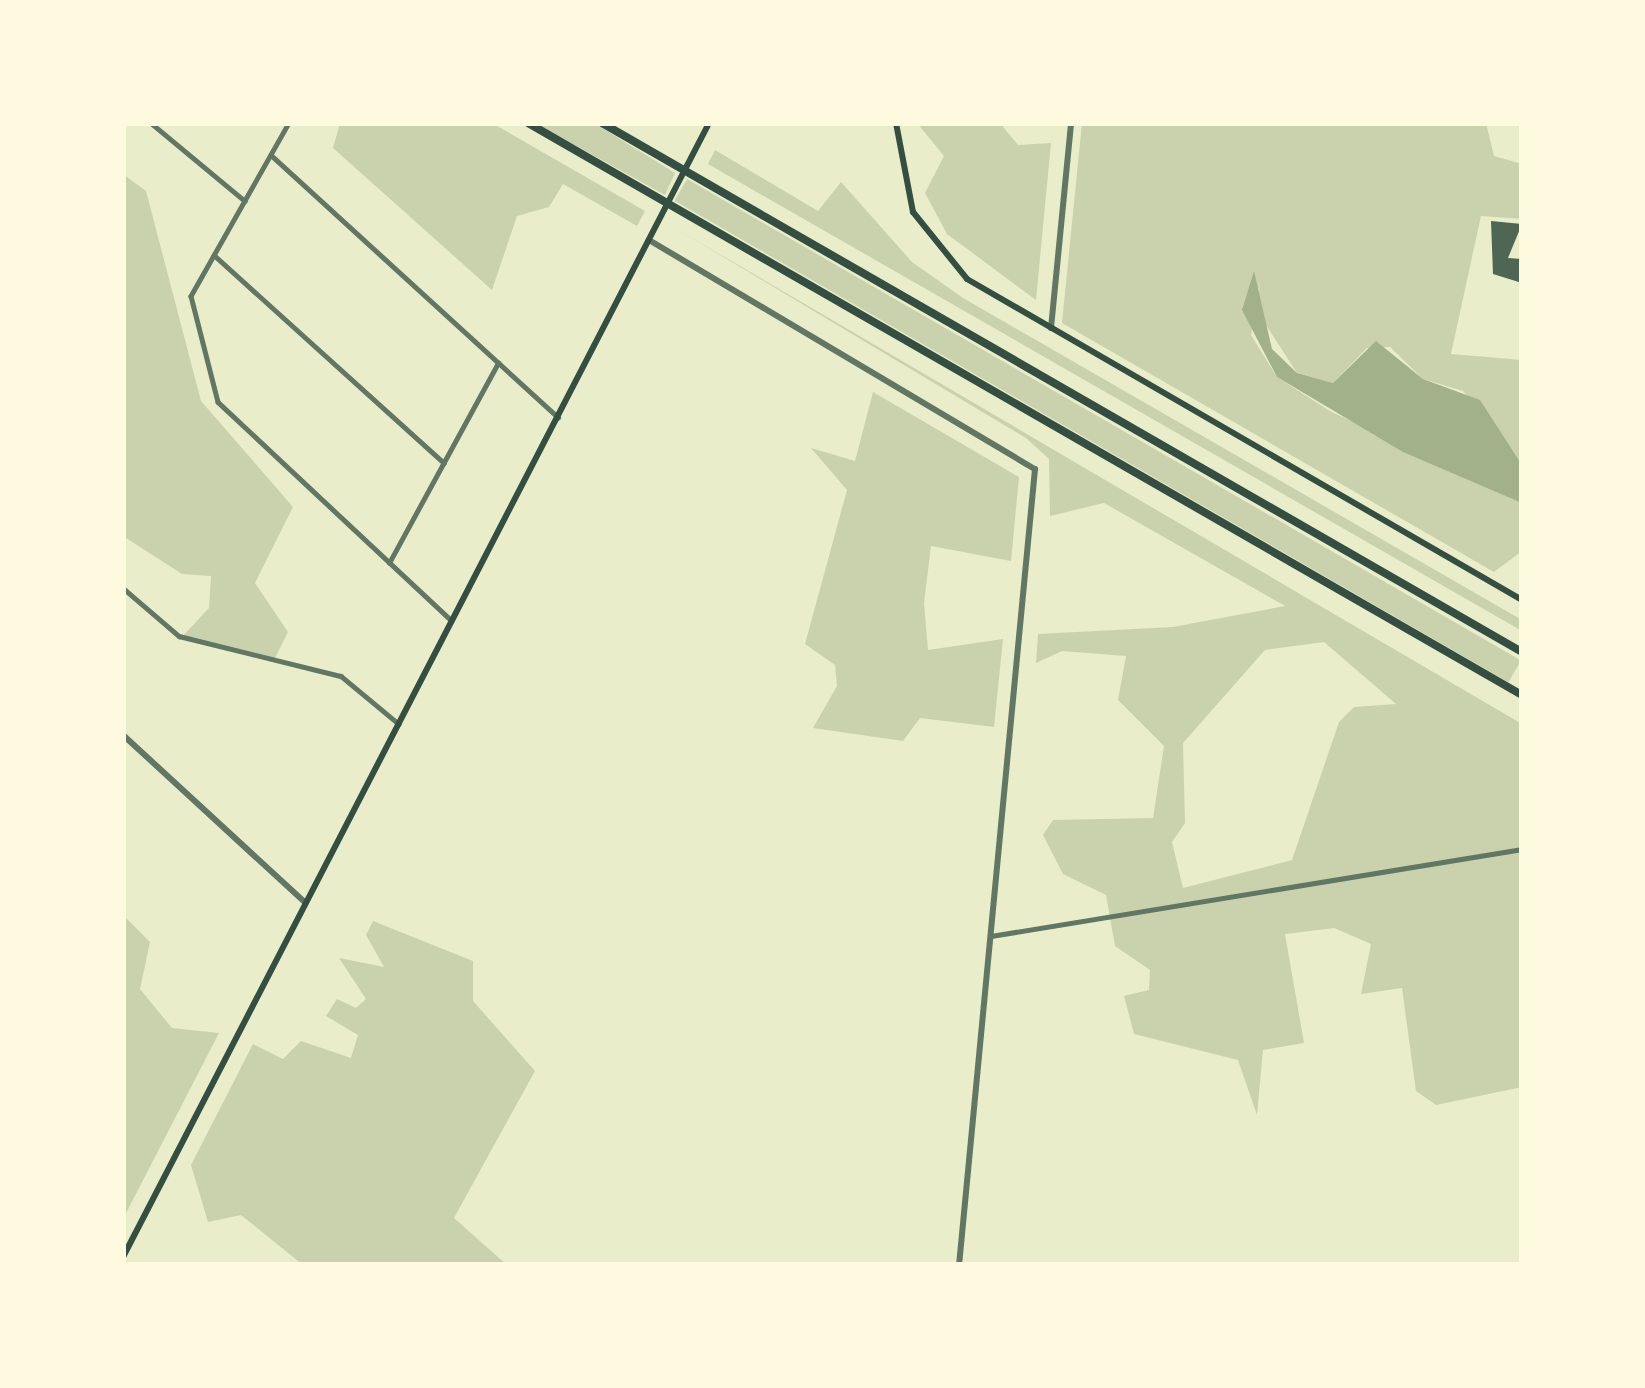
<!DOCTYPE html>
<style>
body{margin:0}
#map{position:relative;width:1645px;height:1388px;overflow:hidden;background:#e9edc9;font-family:"Space Grotesk",sans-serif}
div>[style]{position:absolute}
.green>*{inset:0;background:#cad2ad;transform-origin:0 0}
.water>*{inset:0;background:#a3b18a}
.building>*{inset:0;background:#4f6655}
.minor>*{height:4.5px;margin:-2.25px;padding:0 2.25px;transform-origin:2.25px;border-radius:2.25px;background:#617663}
.tertiary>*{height:6px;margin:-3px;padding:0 3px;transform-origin:3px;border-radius:3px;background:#617663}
.secondary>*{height:6px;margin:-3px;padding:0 3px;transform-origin:3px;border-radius:3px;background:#344e41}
.primary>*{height:6px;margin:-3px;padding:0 3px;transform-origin:3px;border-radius:3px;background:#344e41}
.motorway>*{height:8px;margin:-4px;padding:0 4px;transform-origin:4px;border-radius:4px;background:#344e41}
span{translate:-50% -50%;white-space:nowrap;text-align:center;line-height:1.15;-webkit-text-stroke:9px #fefae0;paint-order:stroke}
.frame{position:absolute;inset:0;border:126px solid #fefae0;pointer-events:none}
</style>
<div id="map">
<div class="green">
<i style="clip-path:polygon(340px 123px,492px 123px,645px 211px,637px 226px,563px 184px,549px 207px,517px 216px,492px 290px,333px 148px)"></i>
<i style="clip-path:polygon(535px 123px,594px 123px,675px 173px,665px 195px)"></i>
<i style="clip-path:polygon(917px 123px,1000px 123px,1018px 145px,1051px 143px,1036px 300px,947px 234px,925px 193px,944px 156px)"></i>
<i style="clip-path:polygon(1082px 123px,1486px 123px,1494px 156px,1522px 164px,1522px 219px,1481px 216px,1451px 354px,1522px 360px,1522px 465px,1463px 391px,1423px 379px,1390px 347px,1367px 348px,1333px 383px,1297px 373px,1257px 311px,1260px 281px,1251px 335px,1277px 377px,1330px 411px,1522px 503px,1522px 551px,1494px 572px,1062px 323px)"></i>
<i style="clip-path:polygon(715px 150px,818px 211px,841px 182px,912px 262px,963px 298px,1522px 620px,1522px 631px,708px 164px)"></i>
<i style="clip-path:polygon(123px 174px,146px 191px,201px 401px,293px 507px,255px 583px,288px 632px,273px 662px,182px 637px,209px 608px,211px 576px,182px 574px,123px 536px)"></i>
<i style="left:687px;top:179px;width:963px;height:25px;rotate:30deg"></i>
<i style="clip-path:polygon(evenodd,675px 228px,1522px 724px,1522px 1087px,1436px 1105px,1416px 1091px,1402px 988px,1361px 994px,1371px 944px,1334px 928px,1285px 934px,1304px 1043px,1263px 1050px,1257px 1115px,1238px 1060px,1134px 1034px,1124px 996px,1149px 990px,1150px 970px,1115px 946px,1106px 895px,1063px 874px,1043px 835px,1053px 820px,1153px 818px,1164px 746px,1118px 700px,1126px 656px,1062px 651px,1036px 663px,1038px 634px,1173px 627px,1285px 606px,1104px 503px,1050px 516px,1049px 459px,1026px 438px,675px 228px,1324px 642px,1396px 704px,1354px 707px,1339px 722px,1292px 860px,1183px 888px,1172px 842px,1185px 823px,1183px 743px,1265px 650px,1324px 642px)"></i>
<i style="clip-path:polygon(873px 392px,1019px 477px,1011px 561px,931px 546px,924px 603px,928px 650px,1003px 639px,994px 727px,920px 718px,903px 741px,813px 728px,837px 686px,835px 665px,805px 644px,847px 490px,811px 448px,855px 461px)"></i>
<i style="clip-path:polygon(123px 915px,150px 942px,140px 989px,172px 1028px,219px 1033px,123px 1219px)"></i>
<i style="clip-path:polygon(373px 921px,473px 961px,473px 1001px,535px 1071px,454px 1218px,507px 1265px,303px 1265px,241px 1215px,208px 1222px,191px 1165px,253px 1044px,283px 1059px,301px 1041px,351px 1058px,358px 1035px,326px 1016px,337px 999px,356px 1008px,366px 999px,339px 958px,384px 967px,366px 935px)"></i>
</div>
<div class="water">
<i style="clip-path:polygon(1254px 271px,1272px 349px,1297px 373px,1333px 383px,1376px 341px,1423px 379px,1480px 400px,1522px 465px,1522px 503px,1403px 452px,1277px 377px,1242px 310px)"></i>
</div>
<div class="building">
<i style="clip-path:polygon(1491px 221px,1522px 224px,1508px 258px,1522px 259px,1522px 283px,1493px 274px)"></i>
</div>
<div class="minor">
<i style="left:151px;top:123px;width:122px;rotate:39.7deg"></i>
<i style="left:289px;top:123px;width:199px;rotate:119.5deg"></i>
<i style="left:191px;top:296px;width:109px;rotate:75.7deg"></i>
<i style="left:218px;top:402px;width:320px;rotate:43.1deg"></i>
<i style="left:271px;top:155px;width:389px;rotate:42.4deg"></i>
<i style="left:214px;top:255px;width:310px;rotate:42.1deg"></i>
<i style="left:389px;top:563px;width:228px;rotate:-61.4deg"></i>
<i style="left:123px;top:588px;width:74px;rotate:40.6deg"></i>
<i style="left:179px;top:636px;width:167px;rotate:13.9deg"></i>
<i style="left:341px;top:676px;width:75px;rotate:39.6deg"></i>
<i style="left:991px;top:936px;width:538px;rotate:-9.3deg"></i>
</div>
<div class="tertiary">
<i style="left:649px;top:240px;width:449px;rotate:30.7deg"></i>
<i style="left:1035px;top:469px;width:800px;rotate:95.45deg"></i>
<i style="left:1051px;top:328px;width:206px;rotate:-84.4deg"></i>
<i style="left:123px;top:735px;width:248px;rotate:42.6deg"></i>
</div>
<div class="secondary">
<i style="left:896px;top:123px;width:91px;rotate:79.2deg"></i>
<i style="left:913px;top:212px;width:86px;rotate:51.1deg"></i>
<i style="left:967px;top:279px;width:641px;rotate:30.04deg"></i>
</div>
<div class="primary">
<i style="left:123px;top:1257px;width:1276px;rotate:-62.67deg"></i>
</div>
<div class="motorway">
<i style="left:528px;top:123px;width:1147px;rotate:29.92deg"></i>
<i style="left:602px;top:123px;width:1061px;rotate:29.9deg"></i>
</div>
<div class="frame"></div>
</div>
